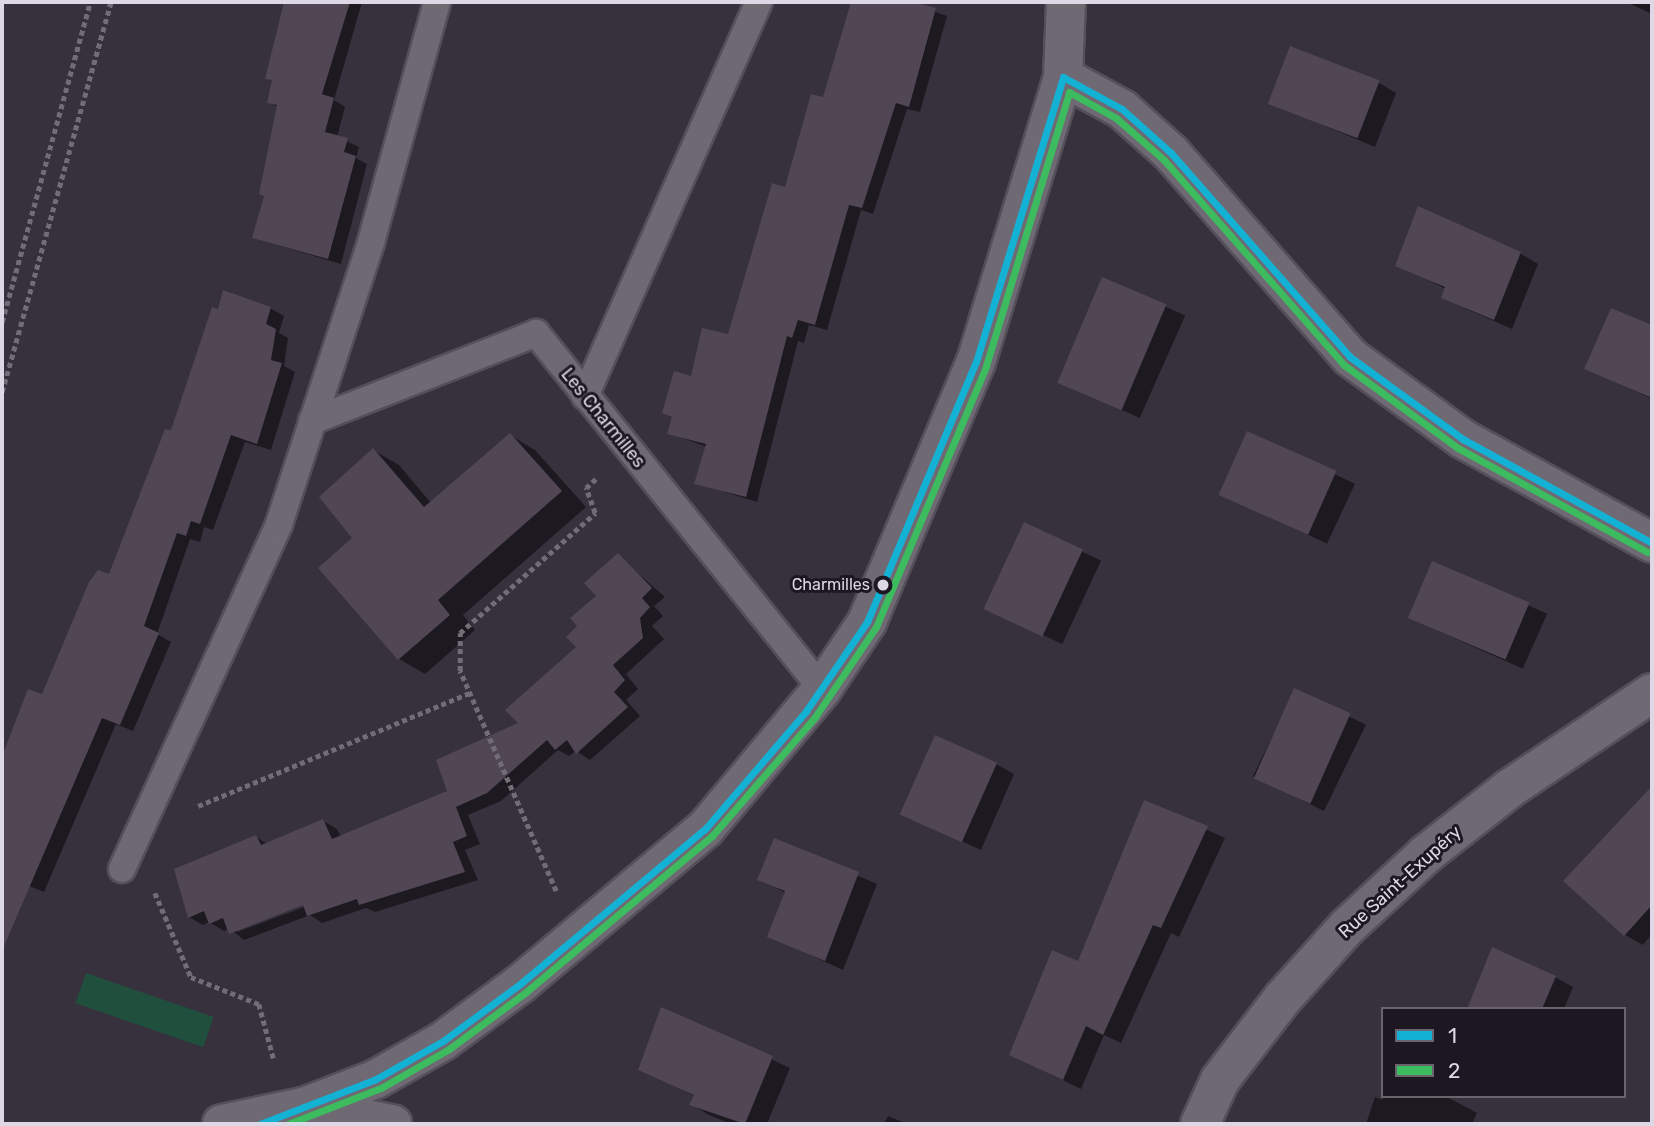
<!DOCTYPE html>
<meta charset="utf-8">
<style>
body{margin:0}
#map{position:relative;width:1654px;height:1126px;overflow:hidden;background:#37303d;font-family:Rubik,sans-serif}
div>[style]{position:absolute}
.green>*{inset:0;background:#204f3e;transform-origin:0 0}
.shadow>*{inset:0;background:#0007;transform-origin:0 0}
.building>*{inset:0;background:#514654;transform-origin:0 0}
.path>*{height:4.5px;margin-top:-2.25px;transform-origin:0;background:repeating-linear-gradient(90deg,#726c76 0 5px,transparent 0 8.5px)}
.roads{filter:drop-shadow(2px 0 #544f5a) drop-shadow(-2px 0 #544f5a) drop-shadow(0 2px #544f5a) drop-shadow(0 -2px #544f5a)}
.lane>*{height:26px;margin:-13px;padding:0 13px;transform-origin:13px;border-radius:13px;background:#6e6973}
.street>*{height:38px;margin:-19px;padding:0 19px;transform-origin:19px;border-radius:19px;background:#6e6973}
.bus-1>*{height:7px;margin:-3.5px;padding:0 3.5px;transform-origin:3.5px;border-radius:3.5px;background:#13b2d5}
.bus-2>*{height:7px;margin:-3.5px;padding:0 3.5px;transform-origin:3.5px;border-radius:3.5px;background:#3cbb5f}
.dots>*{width:19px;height:19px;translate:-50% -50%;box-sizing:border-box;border:4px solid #1c1721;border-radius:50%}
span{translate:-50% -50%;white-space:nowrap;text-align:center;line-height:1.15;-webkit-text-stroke:6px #1c1721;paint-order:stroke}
.bus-label{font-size:16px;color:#ded7e5}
.right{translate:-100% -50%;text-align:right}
.street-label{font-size:18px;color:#ded7e5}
.frame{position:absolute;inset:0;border:4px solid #ded7e5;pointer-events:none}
.legend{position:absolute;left:1381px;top:1007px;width:245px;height:91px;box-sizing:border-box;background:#1c1721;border:2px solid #6a646f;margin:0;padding:9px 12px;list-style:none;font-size:21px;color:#ded7e5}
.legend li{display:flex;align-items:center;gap:14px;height:35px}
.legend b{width:35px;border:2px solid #6a646f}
</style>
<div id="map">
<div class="green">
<i style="left:86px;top:973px;width:135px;height:32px;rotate:19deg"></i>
</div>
<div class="shadow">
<i style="clip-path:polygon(286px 2px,362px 2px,334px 100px,345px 107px,337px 137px,359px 147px,356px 158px,367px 164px,341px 264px,254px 238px,266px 196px,278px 107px,269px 102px,273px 81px,267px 78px)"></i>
<i style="clip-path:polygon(853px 2px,906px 2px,947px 16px,920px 112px,907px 109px,873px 214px,861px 210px,827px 330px,809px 325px,804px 343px,798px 341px,757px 502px,696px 483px,707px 447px,669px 433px,674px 418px,664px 413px,729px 337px,824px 99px)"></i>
<i style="clip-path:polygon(1626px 2px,1652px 2px,1652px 14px)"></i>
<i style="clip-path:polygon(1378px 82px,1396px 93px,1375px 147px,1271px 103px)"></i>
<i style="clip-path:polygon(1520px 253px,1538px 264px,1512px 329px,1462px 307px,1444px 297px,1446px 289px,1398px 265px)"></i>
<i style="left:1103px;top:279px;width:90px;height:112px;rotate:24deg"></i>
<i style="clip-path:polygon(270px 308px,284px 316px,279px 333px,288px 338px,284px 366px,295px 372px,271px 450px,245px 442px,213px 530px,204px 527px,200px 542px,190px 539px,157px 634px,171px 642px,133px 731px,116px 724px,44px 892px,2px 875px,2px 755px,29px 691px,43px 697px,110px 577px,173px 432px)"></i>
<i style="clip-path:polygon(1612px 310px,1652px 327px,1652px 399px,1586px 368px)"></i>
<i style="left:1248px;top:434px;width:118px;height:66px;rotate:25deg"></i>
<i style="clip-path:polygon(510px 435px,535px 450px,586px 507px,463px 615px,475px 630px,425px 674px,399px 659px,320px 568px,354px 538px,373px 450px,399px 465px,431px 503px)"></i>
<i style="left:1025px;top:525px;width:84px;height:92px;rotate:25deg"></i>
<i style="clip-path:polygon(evenodd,618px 556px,665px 597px,654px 606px,663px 616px,652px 626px,664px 639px,626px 674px,638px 689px,626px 700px,640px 716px,590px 760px,576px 751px,569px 756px,558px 750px,501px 801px,468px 815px,480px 844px,465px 850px,478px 880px,375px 912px,366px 908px,322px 923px,310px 915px,244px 940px,229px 928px,224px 931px,209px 922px,203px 925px,189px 917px,256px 837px,268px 844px,323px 821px,337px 829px,341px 837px,450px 792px,521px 724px,578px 648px,579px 626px,618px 556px,310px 900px,312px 904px,237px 932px,237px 928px,310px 900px)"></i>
<i style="left:1433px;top:563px;width:125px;height:60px;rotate:24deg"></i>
<i style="left:1295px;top:690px;width:79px;height:96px;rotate:26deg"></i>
<i style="clip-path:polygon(996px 764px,1014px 774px,981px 850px,903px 814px)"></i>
<i style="clip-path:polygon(1145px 802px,1225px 838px,1179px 937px,1171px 933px,1121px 1043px,1104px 1035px,1081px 1089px,1011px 1055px,1079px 963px)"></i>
<i style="clip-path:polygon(1635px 807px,1652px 817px,1652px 934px,1643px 945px,1625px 935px)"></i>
<i style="clip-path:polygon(775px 840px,877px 884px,843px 970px,769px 936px,786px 893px,759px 879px)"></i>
<i style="clip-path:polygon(1555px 977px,1573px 987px,1564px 1009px,1469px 1009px)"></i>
<i style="clip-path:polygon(662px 1009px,790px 1068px,767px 1124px,732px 1124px,709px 1115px,691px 1104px,695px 1096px,640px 1069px)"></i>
<i style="clip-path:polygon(1384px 1096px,1445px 1096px,1477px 1113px,1472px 1124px,1366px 1124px,1375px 1097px,1382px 1100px)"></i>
<i style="clip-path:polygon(888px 1116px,907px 1124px,884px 1124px)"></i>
</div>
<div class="building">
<i style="clip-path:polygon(284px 2px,350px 2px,322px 94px,334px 98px,325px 132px,348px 138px,344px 152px,356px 156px,328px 259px,252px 238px,264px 196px,259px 194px,277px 105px,267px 103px,272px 80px,265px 79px)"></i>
<i style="clip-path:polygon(851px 2px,913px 2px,936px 8px,909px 107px,896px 103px,862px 208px,849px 205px,815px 325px,798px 320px,792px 338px,787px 336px,746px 497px,694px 484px,706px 444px,667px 434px,672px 417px,662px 413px,674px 371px,691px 376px,702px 328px,728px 334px,772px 183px,785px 187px,811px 94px,823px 97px)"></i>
<i style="left:1290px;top:46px;width:96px;height:62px;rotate:21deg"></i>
<i style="clip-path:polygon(1418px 206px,1521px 252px,1494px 320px,1441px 298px,1445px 287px,1395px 266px)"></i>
<i style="left:1102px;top:277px;width:70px;height:115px;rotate:23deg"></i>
<i style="clip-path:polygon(223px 290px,271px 307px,266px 324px,276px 329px,271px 360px,282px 363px,257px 444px,231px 435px,200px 524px,191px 521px,186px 536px,177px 533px,144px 626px,159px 633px,120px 725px,102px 718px,2px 951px,2px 756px,28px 689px,42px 694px,89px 582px,98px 570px,109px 574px,165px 429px,171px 430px,212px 307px,218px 309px)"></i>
<i style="clip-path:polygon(1611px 308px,1652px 325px,1652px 398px,1584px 369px)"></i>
<i style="left:1247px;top:431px;width:98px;height:70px;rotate:24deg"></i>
<i style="clip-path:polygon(510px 433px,562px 491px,438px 600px,450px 615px,398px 660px,318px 568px,352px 538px,319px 497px,373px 448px,424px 507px)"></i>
<i style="left:1024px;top:522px;width:65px;height:96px;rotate:25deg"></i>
<i style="clip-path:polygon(618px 553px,652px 588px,642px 598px,650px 607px,640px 618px,643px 638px,613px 665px,625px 680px,614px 692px,628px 707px,576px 754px,567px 740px,555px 750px,547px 740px,487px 793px,456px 807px,467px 836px,453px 842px,465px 872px,359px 905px,357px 899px,307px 916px,303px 905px,229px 934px,223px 918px,209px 924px,204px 911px,188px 918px,174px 869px,256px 835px,261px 845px,323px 819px,332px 839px,447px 791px,436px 760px,518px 723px,505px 710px,576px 647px,566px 637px,577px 626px,570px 618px,596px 596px,584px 583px)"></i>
<i style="left:1432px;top:561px;width:106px;height:62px;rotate:23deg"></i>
<i style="left:1294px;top:688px;width:62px;height:99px;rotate:24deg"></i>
<i style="left:935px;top:735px;width:68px;height:87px;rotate:24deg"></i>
<i style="clip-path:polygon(1652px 786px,1652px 905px,1624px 936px,1563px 881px)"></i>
<i style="clip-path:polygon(1144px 800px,1208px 826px,1161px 928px,1153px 925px,1103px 1035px,1086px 1026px,1063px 1080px,1009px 1055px,1052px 950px,1078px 961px)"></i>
<i style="clip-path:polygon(774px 838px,859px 872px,825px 961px,767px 937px,785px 891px,757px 880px)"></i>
<i style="clip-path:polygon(1492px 947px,1556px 976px,1542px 1009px,1467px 1009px)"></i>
<i style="clip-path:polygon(661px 1007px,773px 1056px,745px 1124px,689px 1105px,694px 1095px,638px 1070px)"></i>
</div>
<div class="path">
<i style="left:2px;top:322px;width:332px;rotate:-74.6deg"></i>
<i style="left:2px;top:392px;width:405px;rotate:-74.4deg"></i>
<i style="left:198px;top:806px;width:294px;rotate:-22.6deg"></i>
<i style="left:556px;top:891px;width:240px;rotate:-113.6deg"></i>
<i style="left:460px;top:671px;width:38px;rotate:-90deg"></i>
<i style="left:460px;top:633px;width:181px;rotate:-41.6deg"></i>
<i style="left:595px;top:513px;width:27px;rotate:-110deg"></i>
<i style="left:586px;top:488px;width:16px;rotate:-43deg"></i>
<i style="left:155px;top:893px;width:91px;rotate:66.8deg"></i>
<i style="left:191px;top:977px;width:73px;rotate:21.7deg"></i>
<i style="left:259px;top:1004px;width:58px;rotate:75deg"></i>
</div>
<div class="roads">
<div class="lane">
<i style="left:585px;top:396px;width:431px;rotate:-66.2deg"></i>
<i style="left:312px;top:421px;width:241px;rotate:-21.4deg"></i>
<i style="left:536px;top:333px;width:457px;rotate:51.2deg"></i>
<i style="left:122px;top:869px;width:379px;rotate:-65.5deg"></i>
<i style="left:279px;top:524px;width:297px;rotate:-71.9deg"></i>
<i style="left:371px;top:242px;width:249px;rotate:-74.6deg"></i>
</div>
<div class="street">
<i style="left:1063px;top:77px;width:67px;rotate:28.5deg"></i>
<i style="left:1122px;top:109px;width:66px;rotate:41.9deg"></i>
<i style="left:1171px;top:153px;width:271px;rotate:48.7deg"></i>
<i style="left:1350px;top:357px;width:140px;rotate:36deg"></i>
<i style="left:1463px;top:439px;width:216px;rotate:28.8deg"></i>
<i style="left:222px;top:1124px;width:83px;rotate:-11.9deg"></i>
<i style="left:303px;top:1107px;width:91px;rotate:10.8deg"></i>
<i style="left:260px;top:1124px;width:124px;rotate:-21.2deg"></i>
<i style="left:376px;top:1079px;width:77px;rotate:-29.6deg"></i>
<i style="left:443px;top:1041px;width:96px;rotate:-36.5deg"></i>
<i style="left:520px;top:984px;width:241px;rotate:-40deg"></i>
<i style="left:705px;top:829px;width:182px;rotate:-50.1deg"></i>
<i style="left:822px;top:689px;width:81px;rotate:-56.1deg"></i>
<i style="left:867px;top:622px;width:282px;rotate:-67.3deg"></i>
<i style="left:976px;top:362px;width:298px;rotate:-73deg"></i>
<i style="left:1063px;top:77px;width:75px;rotate:-87.7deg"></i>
<i style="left:1200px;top:1124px;width:48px;rotate:-65.6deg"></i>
<i style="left:1220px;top:1080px;width:103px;rotate:-52.5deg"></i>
<i style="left:1283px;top:998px;width:96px;rotate:-48deg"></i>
<i style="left:1347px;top:927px;width:108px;rotate:-42.7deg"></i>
<i style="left:1426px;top:854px;width:105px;rotate:-38.1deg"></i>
<i style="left:1509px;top:789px;width:172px;rotate:-33.9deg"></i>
</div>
</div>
<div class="bus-1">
<i style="left:1063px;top:77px;width:67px;rotate:28.5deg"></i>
<i style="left:1122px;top:109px;width:66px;rotate:41.9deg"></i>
<i style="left:1171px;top:153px;width:271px;rotate:48.7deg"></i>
<i style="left:1350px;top:357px;width:140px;rotate:36deg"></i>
<i style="left:1463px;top:439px;width:216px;rotate:28.8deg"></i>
<i style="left:260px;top:1124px;width:124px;rotate:-21.2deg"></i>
<i style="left:376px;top:1079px;width:77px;rotate:-29.6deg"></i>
<i style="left:443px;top:1041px;width:96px;rotate:-36.5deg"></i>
<i style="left:520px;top:984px;width:241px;rotate:-40deg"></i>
<i style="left:705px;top:829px;width:155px;rotate:-49.4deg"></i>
<i style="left:806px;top:711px;width:108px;rotate:-55.6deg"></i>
<i style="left:867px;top:622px;width:282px;rotate:-67.3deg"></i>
<i style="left:976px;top:362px;width:298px;rotate:-73deg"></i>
</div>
<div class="bus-2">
<i style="left:288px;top:1124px;width:100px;rotate:-21.2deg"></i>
<i style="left:381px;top:1088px;width:78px;rotate:-29.8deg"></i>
<i style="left:449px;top:1049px;width:96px;rotate:-36.5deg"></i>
<i style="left:526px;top:992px;width:243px;rotate:-40deg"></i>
<i style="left:712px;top:836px;width:157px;rotate:-49.1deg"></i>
<i style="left:815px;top:717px;width:109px;rotate:-55.9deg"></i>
<i style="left:876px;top:627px;width:283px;rotate:-67.1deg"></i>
<i style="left:986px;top:366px;width:286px;rotate:-73.1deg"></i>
<i style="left:1069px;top:92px;width:54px;rotate:29deg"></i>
<i style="left:1116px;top:118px;width:64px;rotate:41.2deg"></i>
<i style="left:1164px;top:160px;width:273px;rotate:48.7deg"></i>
<i style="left:1344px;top:365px;width:141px;rotate:36.1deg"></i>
<i style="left:1458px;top:448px;width:216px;rotate:28.8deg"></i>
</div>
<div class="dots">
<i style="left:883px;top:585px;background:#ded7e5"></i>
</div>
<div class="bus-label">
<span class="right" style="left:870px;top:585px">Charmilles</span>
</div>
<div class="street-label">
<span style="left:603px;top:418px;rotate:51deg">Les Charmilles</span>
<span style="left:1400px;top:882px;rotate:-42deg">Rue Saint-Exupéry</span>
</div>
<div class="frame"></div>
<ul class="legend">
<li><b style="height:9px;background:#13b2d5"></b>1</li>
<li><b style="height:9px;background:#3cbb5f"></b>2</li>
</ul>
</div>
